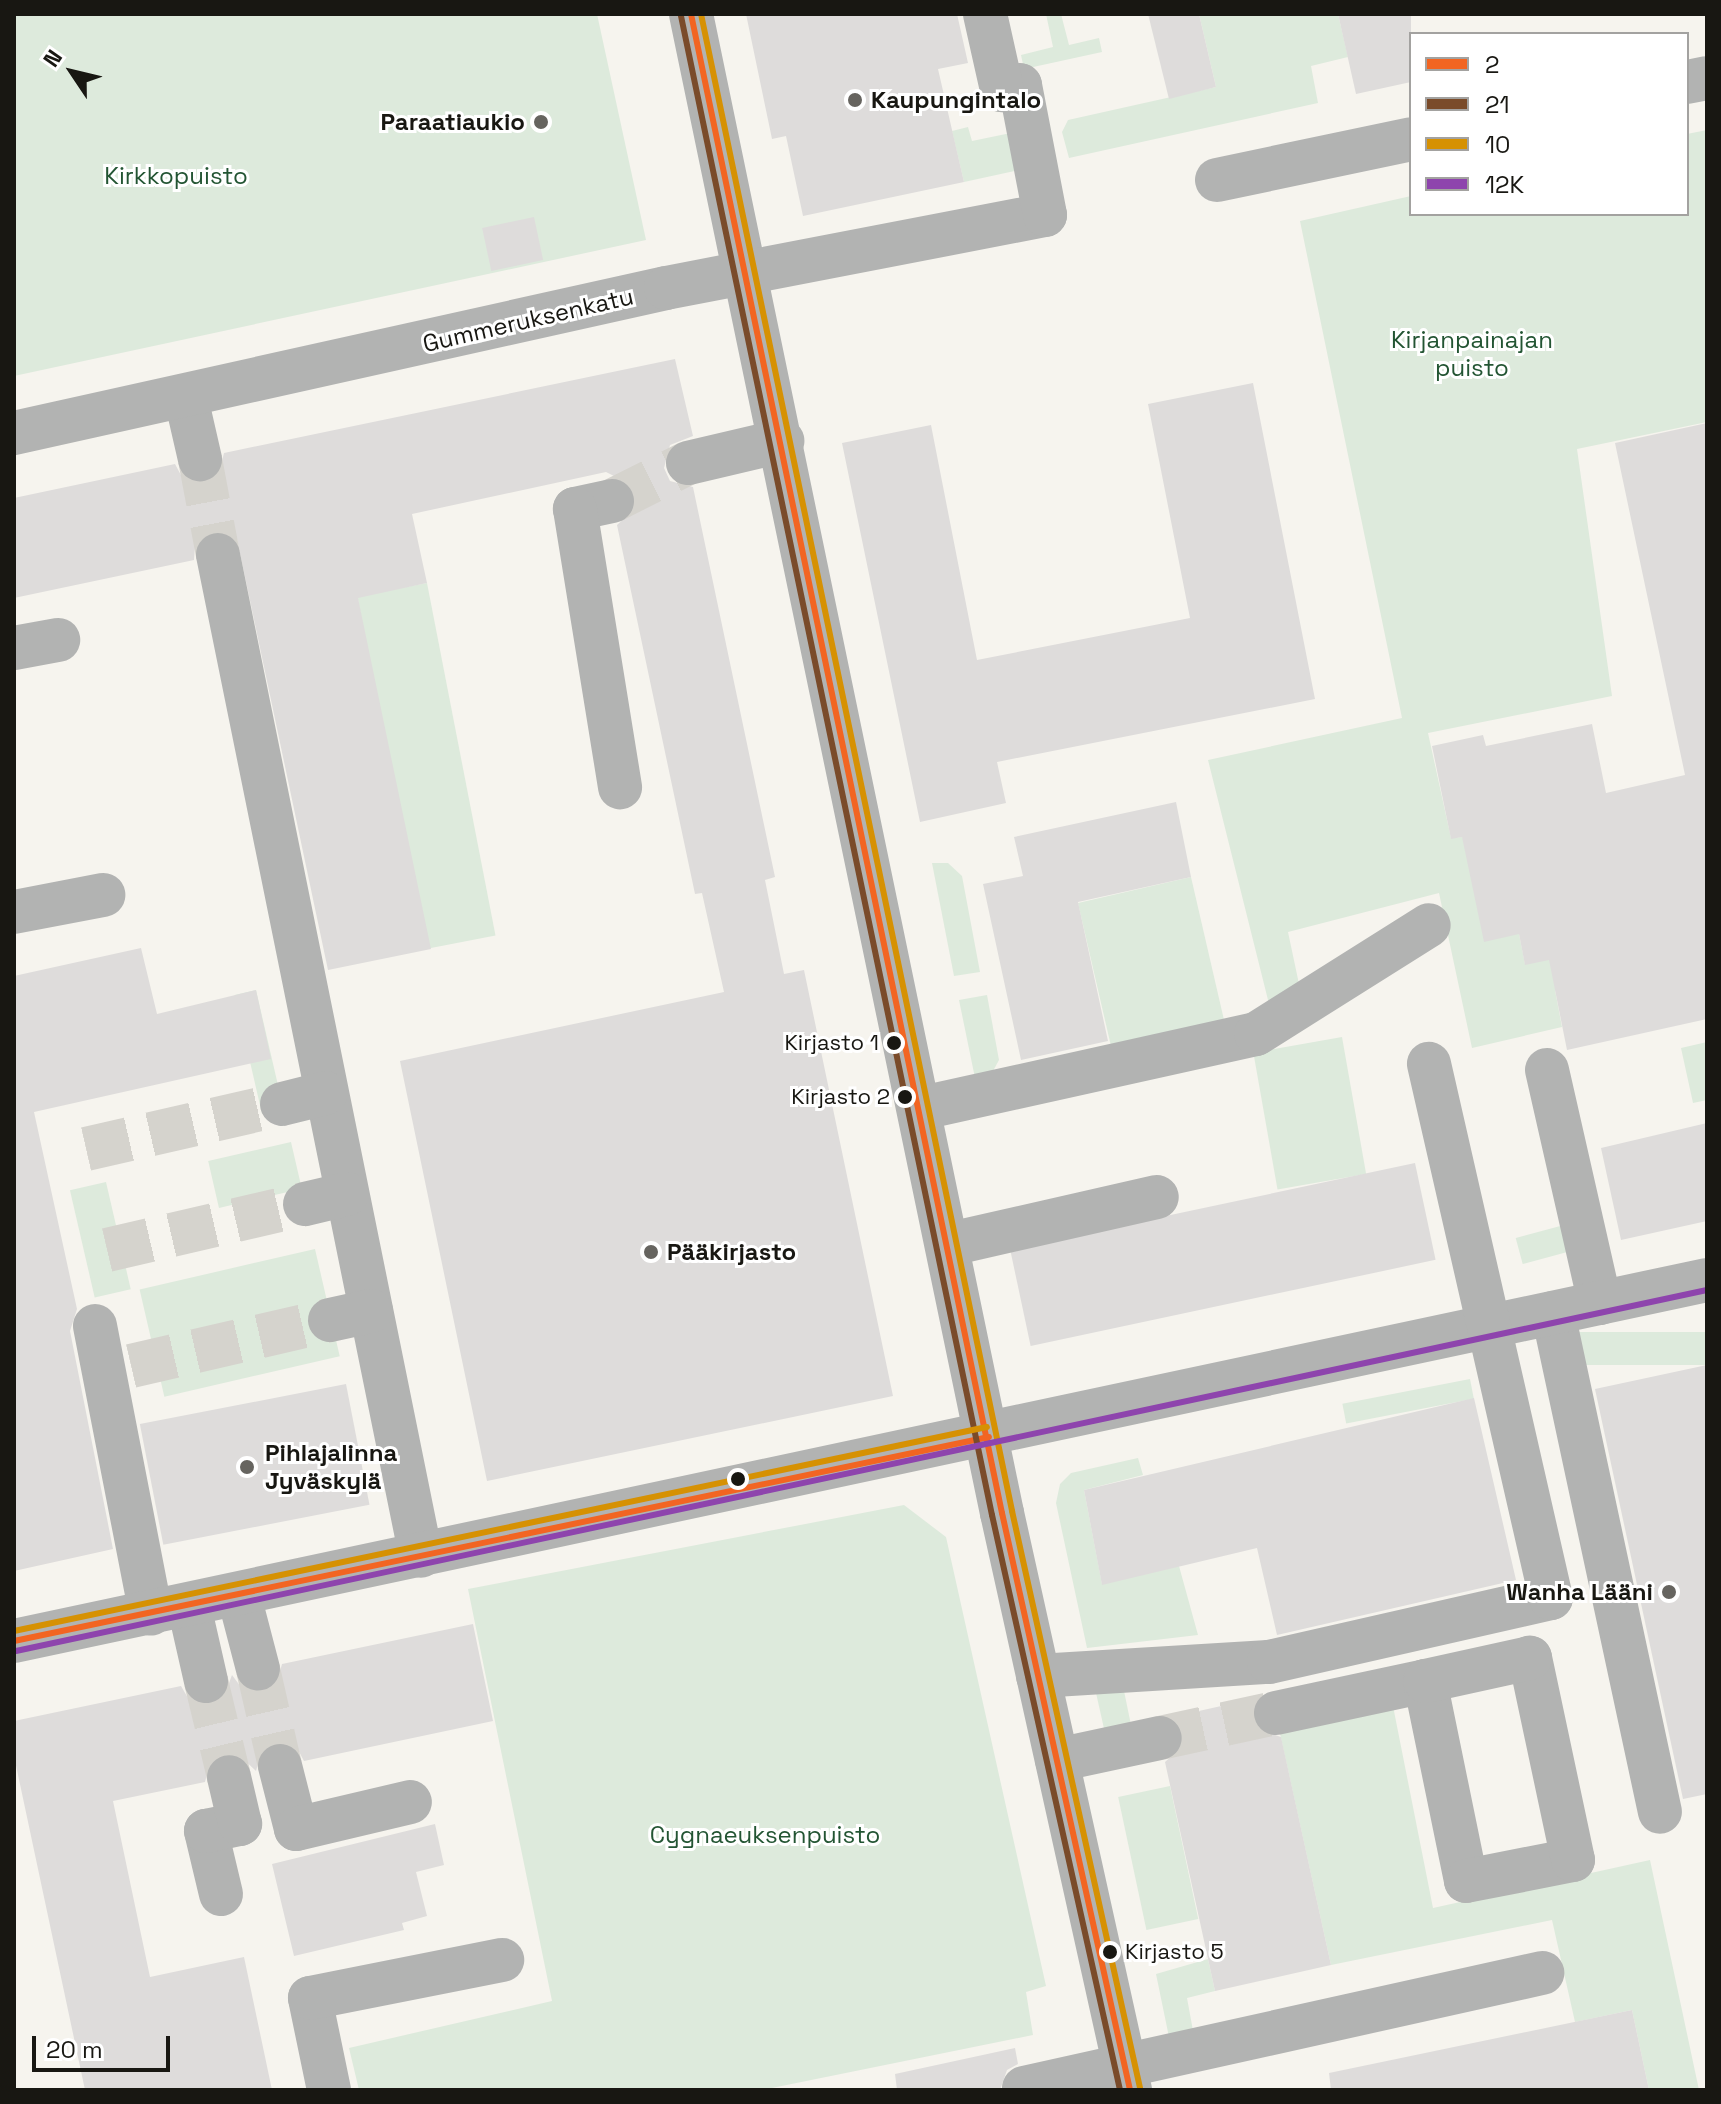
<!DOCTYPE html>
<meta charset="utf-8">
<style>
body{margin:0}
#map{position:relative;width:1721px;height:2104px;overflow:hidden;background:#f6f4ee;font-family:"Space Grotesk",sans-serif}
div>[style]{position:absolute}
.green>*{inset:0;background:#ddeadc;transform-origin:0 0}
.building>*{inset:0;background:#dedcdb;transform-origin:0 0}
.minor-tunnel>*{height:44px;margin-top:-22px;transform-origin:0;background:repeating-linear-gradient(90deg,#d5d3cd 0 44px,transparent 0 66px)}
.minor>*{height:44px;margin:-22px;padding:0 22px;transform-origin:22px;border-radius:22px;background:#b2b3b2}
.bus-1>*{height:6px;margin:-3px;padding:0 3px;transform-origin:3px;border-radius:3px;background:#f26522}
.bus-2>*{height:6px;margin:-3px;padding:0 3px;transform-origin:3px;border-radius:3px;background:#7a4b2a}
.bus-3>*{height:6px;margin:-3px;padding:0 3px;transform-origin:3px;border-radius:3px;background:#d69103}
.bus-4>*{height:6px;margin:-3px;padding:0 3px;transform-origin:3px;border-radius:3px;background:#8e44ad}
.dots>*{width:22px;height:22px;translate:-50% -50%;box-sizing:border-box;border:4px solid #fff;border-radius:50%}
span{translate:-50% -50%;white-space:nowrap;text-align:center;line-height:1.15;-webkit-text-stroke:6px #fff;paint-order:stroke}
.bus-label{font-size:22px;color:#181712}
.right{translate:-100% -50%;text-align:right}
.left{translate:0 -50%;text-align:left}
.poi-label{font-size:24px;color:#181712;font-weight:700}
.park-label{font-size:24px;color:#235533}
.street-label{font-size:24px;color:#181712}
.frame{position:absolute;inset:0;border:16px solid #181712;pointer-events:none}
.legend{position:absolute;left:1409px;top:32px;width:280px;height:184px;box-sizing:border-box;background:#fff;border:2px solid #a3a2a0;margin:0;padding:10px 14px;list-style:none;font-size:24px;color:#181712}
.legend li{display:flex;align-items:center;gap:16px;height:40px}
.legend b{width:40px;border:2px solid #a3a2a0}
.north{position:absolute;left:32px;top:32px;width:80px;height:80px;-webkit-text-stroke:6px #fff;paint-order:stroke;rotate:305deg;font-size:22px;font-weight:700;line-height:32px;text-align:center;color:#181712}
.north::after{content:'';display:block;margin:auto;width:28px;height:36px;background:#181712;clip-path:polygon(50% 0,100% 100%,50% 72%,0 100%)}
.scale{position:absolute;left:32px;top:2036px;width:138px;height:36px;box-sizing:border-box;border:4px solid #181712;border-top:0;padding-left:10px;font-size:24px;line-height:28px;white-space:nowrap;color:#181712;-webkit-text-stroke:6px #fff;paint-order:stroke}
</style>
<div id="map">
<div class="green">
<i style="clip-path:polygon(14px 14px,597px 14px,646px 240px,14px 376px)"></i>
<i style="clip-path:polygon(1046px 14px,1061px 14px,1069px 45px,1099px 38px,1102px 52px,1024px 69px,1021px 55px,1053px 47px)"></i>
<i style="clip-path:polygon(1199px 14px,1338px 14px,1348px 57px,1311px 66px,1318px 103px,1069px 158px,1062px 132px,1068px 120px,1216px 87px)"></i>
<i style="clip-path:polygon(968px 127px,972px 141px,1020px 131px,1038px 166px,964px 182px,952px 131px)"></i>
<i style="clip-path:polygon(1707px 130px,1707px 422px,1577px 449px,1612px 696px,1428px 733px,1451px 838px,1462px 837px,1519px 934px,1525px 964px,1707px 926px,1707px 954px,1555px 990px,1562px 1027px,1472px 1048px,1439px 893px,1288px 932px,1299px 984px,1269px 1004px,1208px 760px,1402px 718px,1300px 221px,1411px 196px,1411px 214px,1687px 214px,1687px 134px)"></i>
<i style="left:427px;top:583px;width:359px;height:71px;rotate:79deg"></i>
<i style="clip-path:polygon(932px 863px,948px 863px,962px 876px,980px 972px,954px 976px)"></i>
<i style="left:1191px;top:877px;width:150px;height:116px;rotate:77deg"></i>
<i style="left:256px;top:990px;width:122px;height:22px;rotate:77deg"></i>
<i style="clip-path:polygon(987px 995px,999px 1060px,993px 1071px,975px 1078px,959px 1000px)"></i>
<i style="left:1342px;top:1037px;width:139px;height:90px;rotate:80deg"></i>
<i style="clip-path:polygon(1707px 1042px,1707px 1100px,1693px 1103px,1681px 1048px)"></i>
<i style="left:291px;top:1142px;width:48px;height:85px;rotate:77deg"></i>
<i style="left:106px;top:1182px;width:110px;height:37px;rotate:77deg"></i>
<i style="left:1564px;top:1225px;width:27px;height:50px;rotate:75deg"></i>
<i style="left:315px;top:1249px;width:110px;height:180px;rotate:77deg"></i>
<i style="left:1707px;top:1332px;width:33px;height:129px;rotate:90deg"></i>
<i style="left:1470px;top:1379px;width:20px;height:130px;rotate:79deg"></i>
<i style="clip-path:polygon(1138px 1458px,1143px 1475px,1084px 1490px,1102px 1584px,1179px 1566px,1198px 1635px,1087px 1648px,1056px 1503px,1060px 1484px,1071px 1473px)"></i>
<i style="clip-path:polygon(904px 1505px,946px 1537px,1046px 1986px,1026px 1992px,1033px 2035px,762px 2090px,359px 2090px,349px 2048px,552px 2001px,468px 1589px)"></i>
<i style="clip-path:polygon(1094px 1684px,1123px 1686px,1131px 1725px,1105px 1733px)"></i>
<i style="clip-path:polygon(1392px 1701px,1433px 1908px,1650px 1860px,1699px 2090px,1649px 2090px,1632px 2010px,1575px 2022px,1552px 1920px,1331px 1965px,1279px 1729px)"></i>
<i style="left:1170px;top:1786px;width:136px;height:53px;rotate:78deg"></i>
<i style="clip-path:polygon(1208px 1959px,1215px 1991px,1187px 1998px,1194px 2036px,1170px 2042px,1156px 1974px)"></i>
</div>
<div class="building">
<i style="clip-path:polygon(746px 14px,957px 14px,968px 63px,938px 69px,964px 182px,803px 216px,786px 136px,772px 139px)"></i>
<i style="clip-path:polygon(1148px 14px,1199px 14px,1216px 87px,1169px 99px)"></i>
<i style="clip-path:polygon(1338px 14px,1411px 14px,1411px 82px,1356px 94px)"></i>
<i style="left:534px;top:217px;width:44px;height:53px;rotate:78deg"></i>
<i style="clip-path:polygon(675px 359px,693px 436px,670px 445px,664px 468px,670px 481px,693px 487px,775px 877px,765px 880px,784px 974px,804px 970px,893px 1396px,487px 1481px,400px 1061px,724px 992px,702px 893px,695px 894px,617px 525px,635px 509px,636px 495px,630px 484px,606px 472px,412px 514px,427px 583px,358px 598px,431px 949px,328px 970px,237px 539px,212px 531px,195px 546px,194px 560px,14px 598px,14px 498px,175px 464px,182px 477px,205px 483px,218px 477px,224px 453px)"></i>
<i style="clip-path:polygon(1253px 383px,1315px 699px,997px 762px,1006px 803px,920px 822px,842px 443px,931px 425px,977px 660px,1190px 618px,1148px 404px)"></i>
<i style="clip-path:polygon(1707px 423px,1707px 1019px,1567px 1050px,1549px 960px,1525px 965px,1519px 934px,1484px 942px,1462px 837px,1451px 839px,1432px 746px,1483px 735px,1486px 746px,1592px 724px,1606px 793px,1685px 775px,1615px 443px)"></i>
<i style="clip-path:polygon(1176px 802px,1191px 877px,1078px 902px,1108px 1041px,1021px 1060px,983px 884px,1023px 876px,1014px 837px)"></i>
<i style="clip-path:polygon(141px 948px,157px 1014px,256px 990px,271px 1059px,34px 1112px,77px 1309px,70px 1331px,113px 1549px,14px 1571px,14px 976px)"></i>
<i style="clip-path:polygon(1707px 1123px,1707px 1221px,1621px 1240px,1601px 1148px)"></i>
<i style="left:1415px;top:1163px;width:99px;height:414px;rotate:78deg"></i>
<i style="clip-path:polygon(1707px 1365px,1707px 1794px,1683px 1799px,1595px 1389px)"></i>
<i style="left:346px;top:1384px;width:123px;height:210px;rotate:79deg"></i>
<i style="clip-path:polygon(1474px 1398px,1516px 1580px,1277px 1635px,1257px 1548px,1102px 1585px,1084px 1490px)"></i>
<i style="clip-path:polygon(473px 1624px,493px 1721px,304px 1761px,297px 1748px,275px 1742px,262px 1749px,256px 1771px,237px 1753px,224px 1753px,211px 1759px,205px 1782px,113px 1801px,150px 1977px,244px 1957px,272px 2090px,85px 2090px,14px 1756px,14px 1721px,181px 1686px,188px 1698px,211px 1705px,223px 1699px,232px 1675px,241px 1687px,264px 1693px,276px 1686px,282px 1664px)"></i>
<i style="clip-path:polygon(1257px 1698px,1252px 1717px,1257px 1729px,1281px 1737px,1331px 1965px,1215px 1991px,1165px 1762px,1184px 1745px,1184px 1732px,1172px 1717px)"></i>
<i style="clip-path:polygon(435px 1824px,444px 1865px,416px 1872px,427px 1916px,402px 1923px,404px 1930px,294px 1956px,272px 1864px)"></i>
<i style="clip-path:polygon(1632px 2010px,1649px 2090px,1331px 2090px,1329px 2073px)"></i>
<i style="clip-path:polygon(1015px 2048px,1018px 2064px,1007px 2070px,1000px 2090px,897px 2090px,895px 2074px)"></i>
</div>
<div class="minor-tunnel">
<i style="left:200px;top:459px;width:98px;rotate:79.4deg"></i>
<i style="left:612px;top:501px;width:85px;rotate:-26.6deg"></i>
<i style="left:86px;top:1149px;width:201px;rotate:-12.9deg"></i>
<i style="left:107px;top:1250px;width:203px;rotate:-13.1deg"></i>
<i style="left:131px;top:1366px;width:204px;rotate:-13deg"></i>
<i style="left:258px;top:1669px;width:99px;rotate:77.2deg"></i>
<i style="left:206px;top:1681px;width:99px;rotate:76.5deg"></i>
<i style="left:1160px;top:1738px;width:119px;rotate:-12.2deg"></i>
</div>
<div class="minor">
<i style="left:691px;top:14px;width:1531px;rotate:78.28deg"></i>
<i style="left:1002px;top:1513px;width:591px;rotate:77.49deg"></i>
<i style="left:1687px;top:82px;width:20px;rotate:-11deg"></i>
<i style="left:1217px;top:180px;width:198px;rotate:-11.9deg"></i>
<i style="left:186px;top:398px;width:63px;rotate:77.1deg"></i>
<i style="left:14px;top:433px;width:668px;rotate:-12.54deg"></i>
<i style="left:666px;top:288px;width:386px;rotate:-10.9deg"></i>
<i style="left:1045px;top:215px;width:132px;rotate:-100.9deg"></i>
<i style="left:1020px;top:85px;width:19px;rotate:164deg"></i>
<i style="left:1002px;top:90px;width:78px;rotate:-102.6deg"></i>
<i style="left:688px;top:463px;width:97px;rotate:-13.2deg"></i>
<i style="left:612px;top:501px;width:38px;rotate:168deg"></i>
<i style="left:575px;top:509px;width:282px;rotate:80.8deg"></i>
<i style="left:218px;top:555px;width:1021px;rotate:78.54deg"></i>
<i style="left:14px;top:648px;width:45px;rotate:-10.3deg"></i>
<i style="left:14px;top:912px;width:91px;rotate:-10.8deg"></i>
<i style="left:1547px;top:1070px;width:239px;rotate:77.2deg"></i>
<i style="left:282px;top:1104px;width:45px;rotate:-14deg"></i>
<i style="left:922px;top:1108px;width:342px;rotate:-12.5deg"></i>
<i style="left:1256px;top:1034px;width:204px;rotate:-32.2deg"></i>
<i style="left:305px;top:1204px;width:43px;rotate:-13.4deg"></i>
<i style="left:950px;top:1244px;width:212px;rotate:-12.8deg"></i>
<i style="left:1553px;top:1313px;width:510px;rotate:77.9deg"></i>
<i style="left:330px;top:1320px;width:42px;rotate:-12.4deg"></i>
<i style="left:95px;top:1326px;width:293px;rotate:79deg"></i>
<i style="left:239px;top:1596px;width:75px;rotate:75.4deg"></i>
<i style="left:189px;top:1606px;width:77px;rotate:77.2deg"></i>
<i style="left:14px;top:1641px;width:1731px;rotate:-12.04deg"></i>
<i style="left:1038px;top:1676px;width:231px;rotate:-3.5deg"></i>
<i style="left:1269px;top:1662px;width:289px;rotate:-12.8deg"></i>
<i style="left:1551px;top:1598px;width:548px;rotate:-102.87deg"></i>
<i style="left:1276px;top:1713px;width:152px;rotate:-12.1deg"></i>
<i style="left:1425px;top:1681px;width:204px;rotate:78.4deg"></i>
<i style="left:1466px;top:1881px;width:109px;rotate:-11.1deg"></i>
<i style="left:1573px;top:1860px;width:207px;rotate:-102deg"></i>
<i style="left:1530px;top:1658px;width:107px;rotate:167.6deg"></i>
<i style="left:1057px;top:1760px;width:105px;rotate:-12.1deg"></i>
<i style="left:280px;top:1766px;width:65px;rotate:75.7deg"></i>
<i style="left:296px;top:1829px;width:117px;rotate:-13.3deg"></i>
<i style="left:221px;top:1894px;width:65px;rotate:-103.4deg"></i>
<i style="left:206px;top:1831px;width:35px;rotate:-12deg"></i>
<i style="left:240px;top:1824px;width:48px;rotate:-103.2deg"></i>
<i style="left:1024px;top:2088px;width:531px;rotate:-12.52deg"></i>
<i style="left:329px;top:2090px;width:94px;rotate:-101.7deg"></i>
<i style="left:310px;top:1998px;width:196px;rotate:-11.2deg"></i>
</div>
<div class="bus-1">
<i style="left:691px;top:14px;width:1531px;rotate:78.28deg"></i>
<i style="left:1002px;top:1513px;width:591px;rotate:77.49deg"></i>
<i style="left:14px;top:1641px;width:996px;rotate:-11.82deg"></i>
</div>
<div class="bus-2">
<i style="left:681px;top:16px;width:1531px;rotate:78.28deg"></i>
<i style="left:992px;top:1515px;width:589px;rotate:77.45deg"></i>
</div>
<div class="bus-3">
<i style="left:701px;top:14px;width:1529px;rotate:78.26deg"></i>
<i style="left:1012px;top:1511px;width:591px;rotate:77.49deg"></i>
<i style="left:14px;top:1631px;width:994px;rotate:-11.84deg"></i>
</div>
<div class="bus-4">
<i style="left:16px;top:1651px;width:1729px;rotate:-12.05deg"></i>
</div>
<div class="dots">
<i style="left:855px;top:100px;background:#66645f"></i>
<i style="left:541px;top:122px;background:#66645f"></i>
<i style="left:894px;top:1043px;background:#181712"></i>
<i style="left:905px;top:1097px;background:#181712"></i>
<i style="left:651px;top:1252px;background:#66645f"></i>
<i style="left:247px;top:1467px;background:#66645f"></i>
<i style="left:738px;top:1479px;background:#181712"></i>
<i style="left:1669px;top:1592px;background:#66645f"></i>
<i style="left:1110px;top:1952px;background:#181712"></i>
</div>
<div class="bus-label">
<span class="right" style="left:879px;top:1043px">Kirjasto 1</span>
<span class="right" style="left:890px;top:1097px">Kirjasto 2</span>
<span class="left" style="left:1125px;top:1952px">Kirjasto 5</span>
</div>
<div class="poi-label">
<span class="left" style="left:871px;top:100px">Kaupungintalo</span>
<span class="right" style="left:525px;top:122px">Paraatiaukio</span>
<span class="left" style="left:667px;top:1252px">Pääkirjasto</span>
<span class="left" style="left:265px;top:1467px">Pihlajalinna<br>Jyväskylä</span>
<span class="right" style="left:1653px;top:1592px">Wanha Lääni</span>
</div>
<div class="park-label">
<span style="left:176px;top:176px">Kirkkopuisto</span>
<span style="left:1472px;top:354px">Kirjanpainajan<br>puisto</span>
<span style="left:765px;top:1835px">Cygnaeuksenpuisto</span>
</div>
<div class="street-label">
<span style="left:528px;top:320px;rotate:-13deg">Gummeruksenkatu</span>
</div>
<div class="frame"></div>
<ul class="legend">
<li><b style="height:10px;background:#f26522"></b>2</li>
<li><b style="height:10px;background:#7a4b2a"></b>21</li>
<li><b style="height:10px;background:#d69103"></b>10</li>
<li><b style="height:10px;background:#8e44ad"></b>12K</li>
</ul>
<div class="north">N</div>
<div class="scale">20 m</div>
</div>
